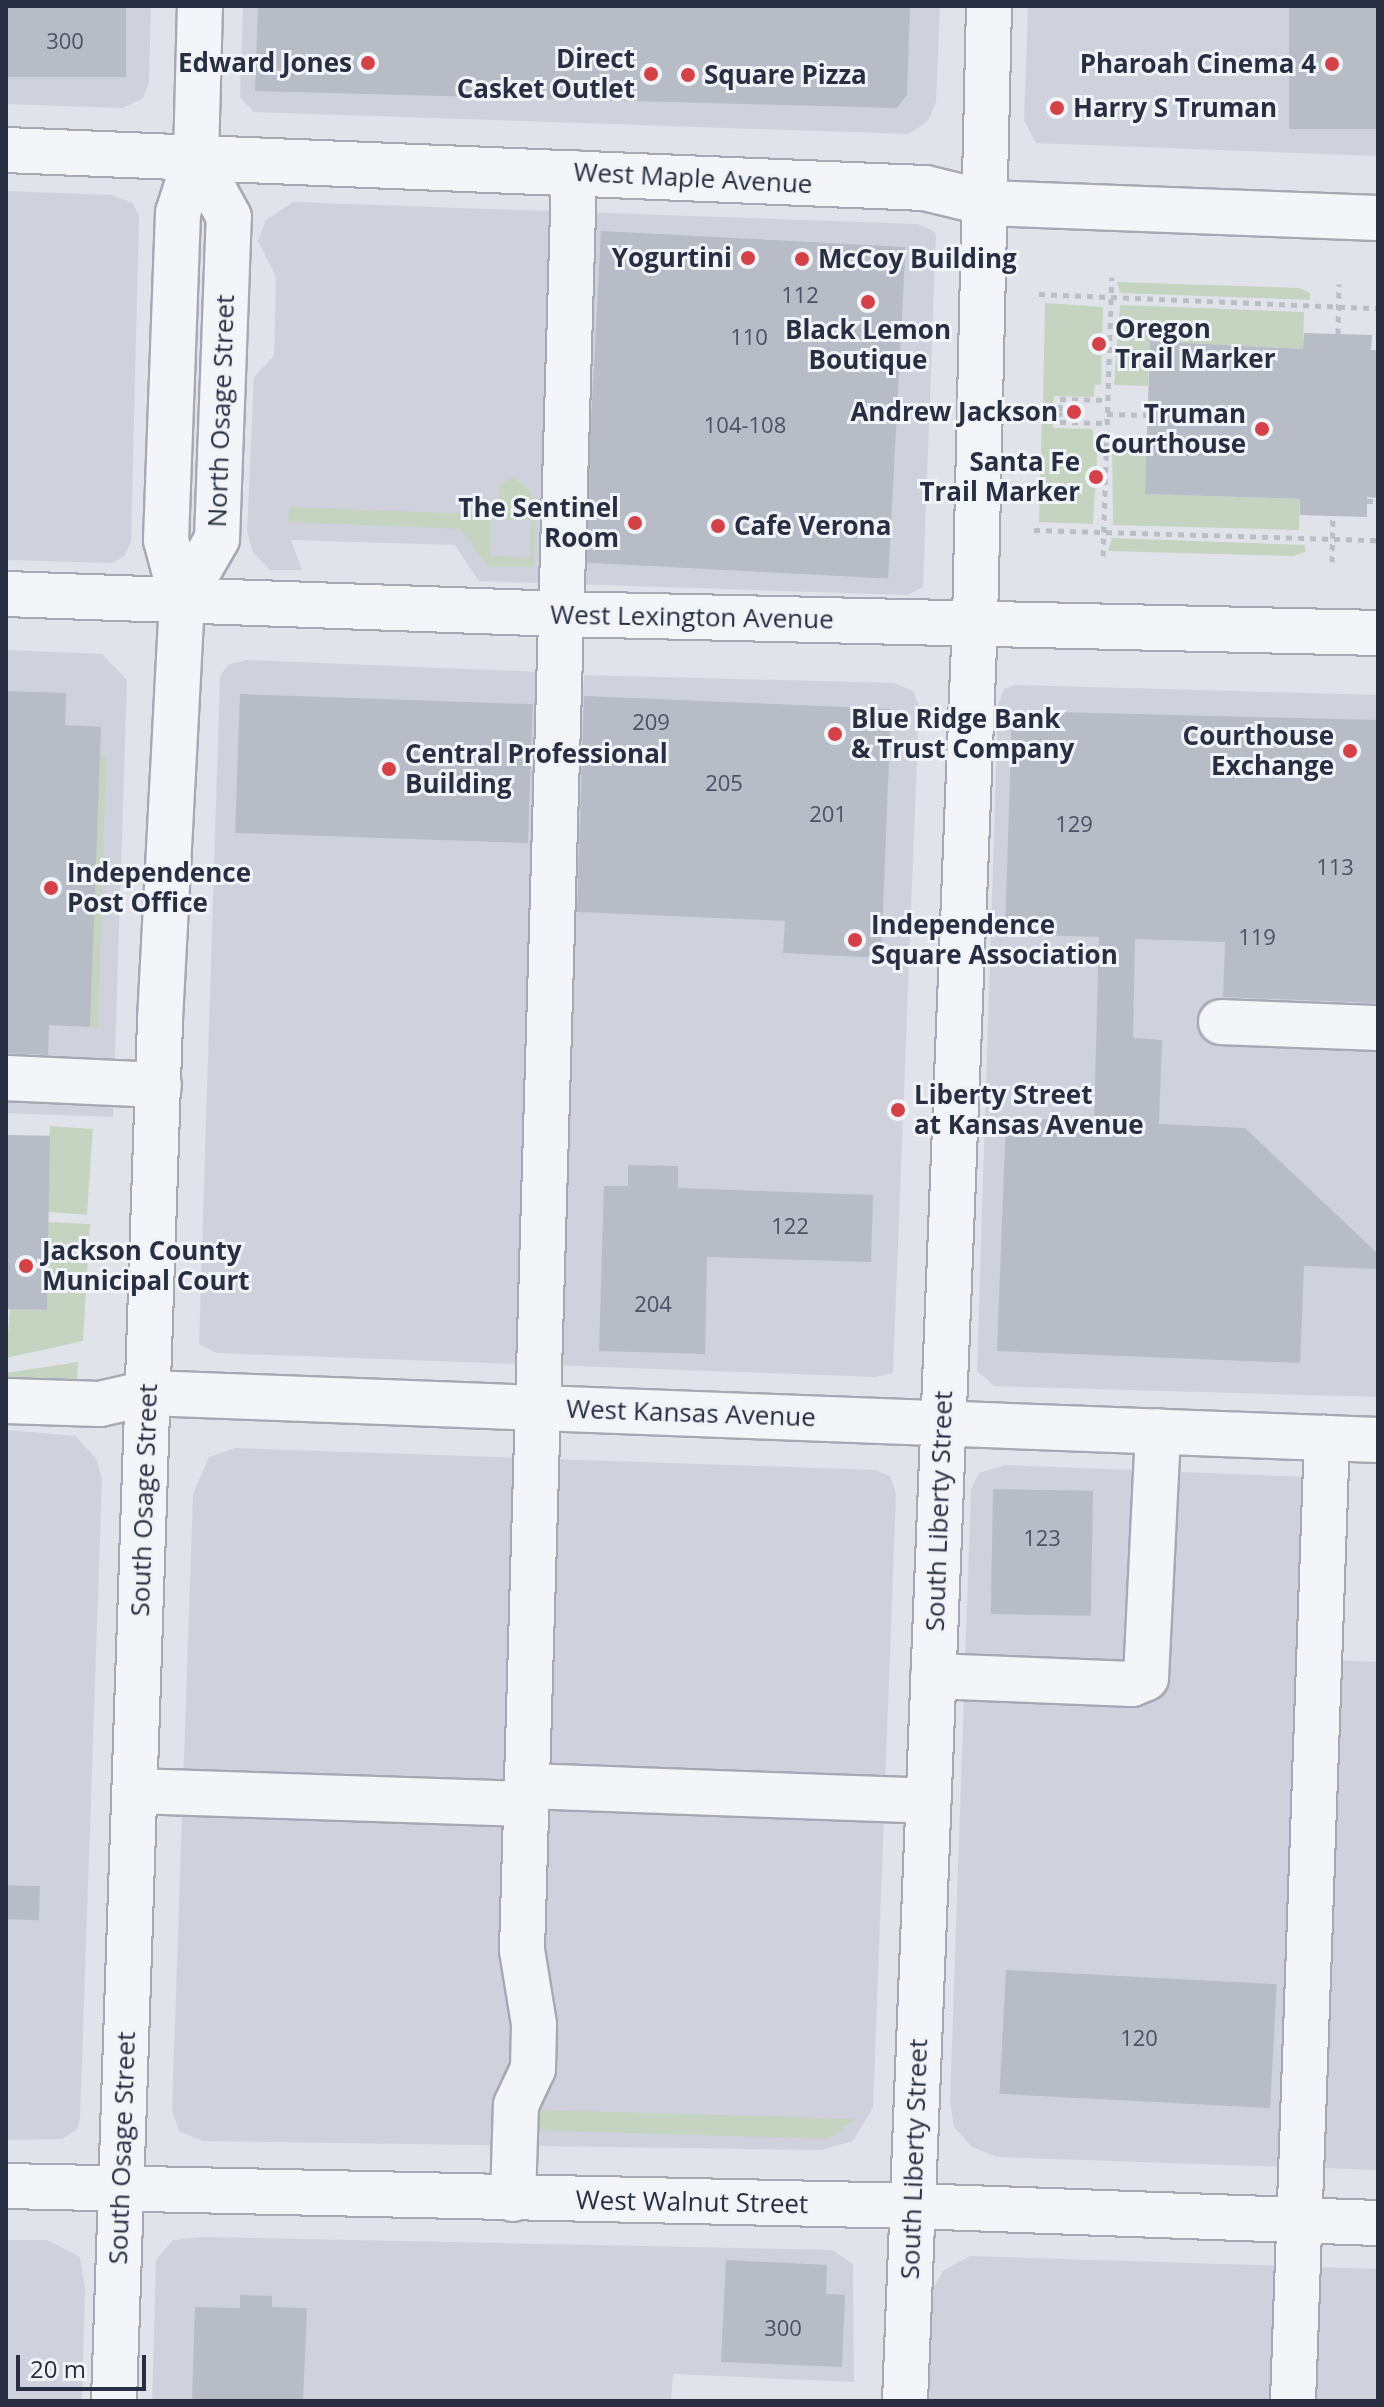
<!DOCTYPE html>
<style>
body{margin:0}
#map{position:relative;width:1384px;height:2407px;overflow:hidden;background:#e1e3ea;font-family:"Open Sans",sans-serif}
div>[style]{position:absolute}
.built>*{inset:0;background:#cfd2dc}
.green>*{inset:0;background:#c4d4c1;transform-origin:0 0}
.building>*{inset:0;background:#b8bcc7;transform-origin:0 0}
.path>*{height:5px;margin-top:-2.5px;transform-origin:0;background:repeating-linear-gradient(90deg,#bbbec5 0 6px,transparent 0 12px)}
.roads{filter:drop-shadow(2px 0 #a6a9b4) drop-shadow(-2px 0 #a6a9b4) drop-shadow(0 2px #a6a9b4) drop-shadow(0 -2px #a6a9b4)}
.minor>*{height:44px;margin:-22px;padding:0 22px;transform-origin:22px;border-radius:22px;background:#f4f5f8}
.dots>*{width:22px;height:22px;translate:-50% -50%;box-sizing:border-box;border:4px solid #f0f3f7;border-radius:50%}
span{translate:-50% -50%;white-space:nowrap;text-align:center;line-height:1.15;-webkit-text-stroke:6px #f0f3f7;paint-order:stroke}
.number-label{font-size:22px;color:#4c5263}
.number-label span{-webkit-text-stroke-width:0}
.poi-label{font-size:26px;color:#282f42;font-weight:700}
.right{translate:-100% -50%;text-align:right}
.left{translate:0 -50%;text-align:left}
.street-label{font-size:26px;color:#282f42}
.frame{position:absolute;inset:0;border:8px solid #282f42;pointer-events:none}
.scale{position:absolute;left:16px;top:2355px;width:130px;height:36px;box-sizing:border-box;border:4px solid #282f42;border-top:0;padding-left:10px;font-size:24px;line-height:28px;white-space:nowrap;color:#282f42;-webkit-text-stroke:6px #f0f3f7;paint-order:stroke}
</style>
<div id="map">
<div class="built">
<i style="clip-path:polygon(6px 6px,151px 6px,149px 82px,143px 98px,123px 108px,6px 104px)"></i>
<i style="clip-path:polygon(243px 6px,940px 6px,936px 102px,928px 121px,909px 134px,254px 112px,240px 97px)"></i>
<i style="clip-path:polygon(1028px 6px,1378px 6px,1378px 156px,1036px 143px,1024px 120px)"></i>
<i style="clip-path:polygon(6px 191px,111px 195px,133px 203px,139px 216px,131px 542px,124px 556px,112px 563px,6px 560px)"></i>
<i style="clip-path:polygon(293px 202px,917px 224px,932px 230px,936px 235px,923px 587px,908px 595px,479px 581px,455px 545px,291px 540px,302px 570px,270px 570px,253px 552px,247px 532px,254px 377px,274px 356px,276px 277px,258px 241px,266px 220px)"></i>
<i style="clip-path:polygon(6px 650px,102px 654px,127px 680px,113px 1117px,6px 1113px)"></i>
<i style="clip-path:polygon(246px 660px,544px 672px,569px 953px,584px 675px,894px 683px,913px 691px,919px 706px,893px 1373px,876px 1377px,217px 1353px,199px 1344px,220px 676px,228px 665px)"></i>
<i style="clip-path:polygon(1015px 685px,1378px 695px,1378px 1397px,994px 1386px,977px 1371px,998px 704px,1004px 689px)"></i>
<i style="clip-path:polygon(6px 1430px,75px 1436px,96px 1458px,102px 1479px,80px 2119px,77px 2129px,62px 2139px,6px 2140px)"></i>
<i style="clip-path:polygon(235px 1448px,875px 1470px,890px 1476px,896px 1494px,873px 2108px,853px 2141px,821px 2150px,203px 2141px,179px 2131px,172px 2110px,193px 1494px,209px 1457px)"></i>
<i style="clip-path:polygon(1005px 1465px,1310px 1477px,1304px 1659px,1378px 1662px,1378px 2170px,997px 2157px,972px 2147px,954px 2127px,950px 2102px,971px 1489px,979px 1473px)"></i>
<i style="clip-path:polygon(203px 2237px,832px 2250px,853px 2264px,854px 2382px,673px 2374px,671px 2401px,152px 2401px,156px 2260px,173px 2240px)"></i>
<i style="clip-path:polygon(6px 2240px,47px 2240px,80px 2257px,85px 2289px,82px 2401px,6px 2401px)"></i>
<i style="clip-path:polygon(970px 2256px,1378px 2269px,1378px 2401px,929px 2401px,933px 2289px,943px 2271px)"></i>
</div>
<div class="green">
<i style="clip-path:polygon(1117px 282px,1300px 288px,1310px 293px,1310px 300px,1120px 293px)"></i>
<i style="clip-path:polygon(1045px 303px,1103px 307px,1101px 385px,1095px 384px,1094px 397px,1054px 396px,1053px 405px,1043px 402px)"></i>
<i style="clip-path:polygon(1120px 305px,1304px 312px,1303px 349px,1150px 341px,1148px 386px,1114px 385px)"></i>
<i style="clip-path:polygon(1053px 417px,1053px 428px,1093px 429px,1093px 441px,1098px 442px,1093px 524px,1039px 522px,1042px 419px)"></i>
<i style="clip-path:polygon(1112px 442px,1147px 443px,1145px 494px,1300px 499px,1299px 530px,1113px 525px)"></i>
<i style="clip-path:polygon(evenodd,512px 477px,529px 489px,536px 502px,534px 567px,488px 567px,461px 529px,288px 522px,289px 507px,498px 515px,500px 485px,512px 477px,491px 519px,531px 520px,530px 558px,490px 556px,491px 519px)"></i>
<i style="clip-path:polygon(1112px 538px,1305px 545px,1305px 552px,1293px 556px,1108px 551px)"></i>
<i style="clip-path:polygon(100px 751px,106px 759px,98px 1027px,90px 1027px)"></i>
<i style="left:50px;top:1126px;width:43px;height:86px;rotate:4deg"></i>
<i style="clip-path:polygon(48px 1222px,90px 1224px,83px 1341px,6px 1358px,10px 1309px,45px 1310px)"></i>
<i style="clip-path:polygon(78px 1362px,77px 1385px,6px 1383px,6px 1373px)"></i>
<i style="clip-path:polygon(543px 2110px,857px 2119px,827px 2139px,534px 2130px,536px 2117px)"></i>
</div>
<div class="building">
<i style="left:6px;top:6px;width:120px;height:71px"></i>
<i style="clip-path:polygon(258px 6px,910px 6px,907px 95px,897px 108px,255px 91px)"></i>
<i style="left:1289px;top:6px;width:89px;height:123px"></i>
<i style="left:601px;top:231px;width:305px;height:332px;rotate:3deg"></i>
<i style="clip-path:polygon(1304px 333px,1372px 335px,1371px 350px,1378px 350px,1378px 498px,1367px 497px,1367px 517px,1300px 515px,1300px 499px,1145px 494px,1150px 341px,1303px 349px)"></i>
<i style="clip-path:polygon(6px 691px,66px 693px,65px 725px,101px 727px,90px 1027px,49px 1025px,48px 1055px,6px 1053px)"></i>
<i style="left:240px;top:694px;width:293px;height:139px;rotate:2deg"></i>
<i style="clip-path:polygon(584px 696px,891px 709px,881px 958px,783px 953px,785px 921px,577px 912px)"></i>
<i style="clip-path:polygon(1012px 711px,1378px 720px,1378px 1003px,1223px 997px,1225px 942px,1135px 939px,1133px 1038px,1162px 1040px,1159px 1124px,1245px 1128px,1378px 1254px,1378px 1269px,1304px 1266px,1300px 1363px,997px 1351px,1006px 1117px,1094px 1122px,1099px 937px,1005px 934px)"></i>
<i style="left:6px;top:1135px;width:44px;height:174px;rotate:1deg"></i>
<i style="clip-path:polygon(628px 1165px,678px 1166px,678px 1188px,873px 1195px,871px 1262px,707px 1257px,705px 1354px,599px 1351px,604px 1186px,628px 1186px)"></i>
<i style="left:993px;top:1489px;width:100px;height:125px;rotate:1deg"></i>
<i style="left:6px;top:1885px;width:34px;height:34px;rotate:2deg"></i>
<i style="left:1006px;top:1970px;width:271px;height:124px;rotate:3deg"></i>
<i style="clip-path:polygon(726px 2260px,827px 2265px,826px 2294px,845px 2295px,842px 2367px,721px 2362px)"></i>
<i style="clip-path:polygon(240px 2295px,272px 2296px,272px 2307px,307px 2308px,303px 2401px,192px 2401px,195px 2307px,240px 2308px)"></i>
</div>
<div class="path">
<i style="left:1039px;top:294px;width:339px;rotate:2.4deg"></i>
<i style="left:1338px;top:334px;width:50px;rotate:-88.9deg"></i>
<i style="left:1036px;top:411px;width:24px"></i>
<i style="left:1060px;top:411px;width:11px;rotate:90deg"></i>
<i style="left:1060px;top:422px;width:47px;rotate:1.2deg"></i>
<i style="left:1060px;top:411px;width:12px;rotate:-90deg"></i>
<i style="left:1060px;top:399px;width:48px;rotate:1.2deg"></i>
<i style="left:1107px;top:414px;width:40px;rotate:1.4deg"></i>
<i style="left:1367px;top:501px;width:11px"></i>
<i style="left:1034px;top:530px;width:344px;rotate:1.7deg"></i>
<i style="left:1103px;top:556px;width:279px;rotate:-88.2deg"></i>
<i style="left:1332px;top:562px;width:46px;rotate:-88.8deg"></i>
</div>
<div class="roads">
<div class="minor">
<i style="left:6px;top:150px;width:920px;rotate:2.37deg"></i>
<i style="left:925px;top:188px;width:64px;rotate:13.6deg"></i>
<i style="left:987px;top:203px;width:391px;rotate:2.2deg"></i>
<i style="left:6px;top:594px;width:555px;rotate:2.06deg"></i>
<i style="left:561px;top:614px;width:817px;rotate:1.33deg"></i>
<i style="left:182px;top:600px;width:70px;rotate:-60.2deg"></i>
<i style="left:217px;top:539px;width:322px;rotate:-87.9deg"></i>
<i style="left:229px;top:217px;width:68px;rotate:-118.8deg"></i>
<i style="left:1221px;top:1022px;width:157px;rotate:2.2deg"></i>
<i style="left:6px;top:1078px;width:153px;rotate:2.6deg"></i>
<i style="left:6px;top:1401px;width:94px;rotate:1.8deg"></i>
<i style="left:100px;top:1404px;width:49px;rotate:-12.9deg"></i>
<i style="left:148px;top:1393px;width:1231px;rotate:2.19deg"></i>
<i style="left:933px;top:1676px;width:199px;rotate:2.3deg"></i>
<i style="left:1132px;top:1684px;width:15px;rotate:-23deg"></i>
<i style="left:1146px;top:1678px;width:247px;rotate:-87.2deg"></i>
<i style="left:527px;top:1786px;width:401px;rotate:2.1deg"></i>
<i style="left:134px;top:1791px;width:392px;rotate:1.9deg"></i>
<i style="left:6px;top:2186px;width:907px;rotate:1.26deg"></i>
<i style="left:913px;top:2206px;width:465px;rotate:2.1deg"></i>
<i style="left:513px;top:2199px;width:94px;rotate:-88.2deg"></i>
<i style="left:516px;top:2105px;width:40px;rotate:-65deg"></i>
<i style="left:533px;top:2069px;width:45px;rotate:-88.7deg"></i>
<i style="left:534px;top:2024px;width:75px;rotate:-99.2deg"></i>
<i style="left:522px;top:1950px;width:1778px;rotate:-88.32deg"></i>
<i style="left:114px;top:2401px;width:1382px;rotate:-88.09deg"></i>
<i style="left:160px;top:1020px;width:421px;rotate:-87deg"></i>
<i style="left:182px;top:600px;width:62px;rotate:-104.9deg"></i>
<i style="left:166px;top:540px;width:327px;rotate:-87.9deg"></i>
<i style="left:178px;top:213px;width:59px;rotate:-72.2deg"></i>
<i style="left:196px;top:157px;width:151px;rotate:-88.5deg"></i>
<i style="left:905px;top:2401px;width:1780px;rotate:-87.75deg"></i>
<i style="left:975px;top:622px;width:616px;rotate:-88.7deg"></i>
<i style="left:1293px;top:2401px;width:964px;rotate:-87.98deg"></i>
</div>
</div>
<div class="dots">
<i style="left:368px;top:63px;background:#d44147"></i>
<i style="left:1332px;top:64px;background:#d44147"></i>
<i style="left:651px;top:74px;background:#d44147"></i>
<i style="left:688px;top:75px;background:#d44147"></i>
<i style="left:1057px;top:108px;background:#d44147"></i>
<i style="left:748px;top:258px;background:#d44147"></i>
<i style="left:802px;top:259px;background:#d44147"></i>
<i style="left:868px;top:302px;background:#d44147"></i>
<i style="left:1099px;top:344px;background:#d44147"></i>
<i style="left:1074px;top:412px;background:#d44147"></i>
<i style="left:1262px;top:429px;background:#d44147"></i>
<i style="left:1096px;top:477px;background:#d44147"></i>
<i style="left:635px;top:523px;background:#d44147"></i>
<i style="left:718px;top:526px;background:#d44147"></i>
<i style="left:835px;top:734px;background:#d44147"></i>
<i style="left:1350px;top:751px;background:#d44147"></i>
<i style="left:389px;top:769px;background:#d44147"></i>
<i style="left:51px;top:888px;background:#d44147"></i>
<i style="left:855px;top:940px;background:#d44147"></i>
<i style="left:898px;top:1110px;background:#d44147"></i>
<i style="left:26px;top:1266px;background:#d44147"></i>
</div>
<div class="number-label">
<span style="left:65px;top:41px">300</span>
<span style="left:800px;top:295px">112</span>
<span style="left:749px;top:337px">110</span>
<span style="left:745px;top:425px">104-108</span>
<span style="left:651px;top:722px">209</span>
<span style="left:724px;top:783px">205</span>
<span style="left:828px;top:814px">201</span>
<span style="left:1074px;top:824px">129</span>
<span style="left:1335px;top:867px">113</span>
<span style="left:1257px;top:937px">119</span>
<span style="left:790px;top:1226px">122</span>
<span style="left:653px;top:1304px">204</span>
<span style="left:1042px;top:1538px">123</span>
<span style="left:1139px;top:2038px">120</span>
<span style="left:783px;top:2328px">300</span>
</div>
<div class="poi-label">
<span class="right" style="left:635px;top:74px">Direct<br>Casket Outlet</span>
<span class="right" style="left:352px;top:63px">Edward Jones</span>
<span class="right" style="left:1316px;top:64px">Pharoah Cinema 4</span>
<span class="left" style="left:704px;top:75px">Square Pizza</span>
<span class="left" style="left:1073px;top:108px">Harry S Truman</span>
<span class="right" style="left:732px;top:258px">Yogurtini</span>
<span class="left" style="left:818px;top:259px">McCoy Building</span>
<span class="left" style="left:1115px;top:344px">Oregon<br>Trail Marker</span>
<span style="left:868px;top:345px">Black Lemon<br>Boutique</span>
<span class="right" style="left:1058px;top:412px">Andrew Jackson</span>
<span class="right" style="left:1246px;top:429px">Truman<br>Courthouse</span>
<span class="right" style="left:1080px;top:477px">Santa Fe<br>Trail Marker</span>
<span class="right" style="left:619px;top:523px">The Sentinel<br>Room</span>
<span class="left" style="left:734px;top:526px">Cafe Verona</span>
<span class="left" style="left:851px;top:734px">Blue Ridge Bank<br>&amp; Trust Company</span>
<span class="right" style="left:1334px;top:751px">Courthouse<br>Exchange</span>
<span class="left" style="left:405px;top:769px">Central Professional<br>Building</span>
<span class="left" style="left:67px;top:888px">Independence<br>Post Office</span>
<span class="left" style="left:871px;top:940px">Independence<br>Square Association</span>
<span class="left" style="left:914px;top:1110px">Liberty Street<br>at Kansas Avenue</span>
<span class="left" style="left:42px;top:1266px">Jackson County<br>Municipal Court</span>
</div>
<div class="street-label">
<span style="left:693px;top:178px;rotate:3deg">West Maple Avenue</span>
<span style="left:221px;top:411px;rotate:-88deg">North Osage Street</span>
<span style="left:692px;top:617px;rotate:1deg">West Lexington Avenue</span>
<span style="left:691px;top:1413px;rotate:2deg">West Kansas Avenue</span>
<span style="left:144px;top:1500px;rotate:-88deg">South Osage Street</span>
<span style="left:939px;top:1511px;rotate:-88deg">South Liberty Street</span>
<span style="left:122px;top:2148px;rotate:-88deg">South Osage Street</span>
<span style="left:914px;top:2159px;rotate:-88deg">South Liberty Street</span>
<span style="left:692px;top:2202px;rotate:1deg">West Walnut Street</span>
</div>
<div class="frame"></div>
<div class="scale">20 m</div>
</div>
